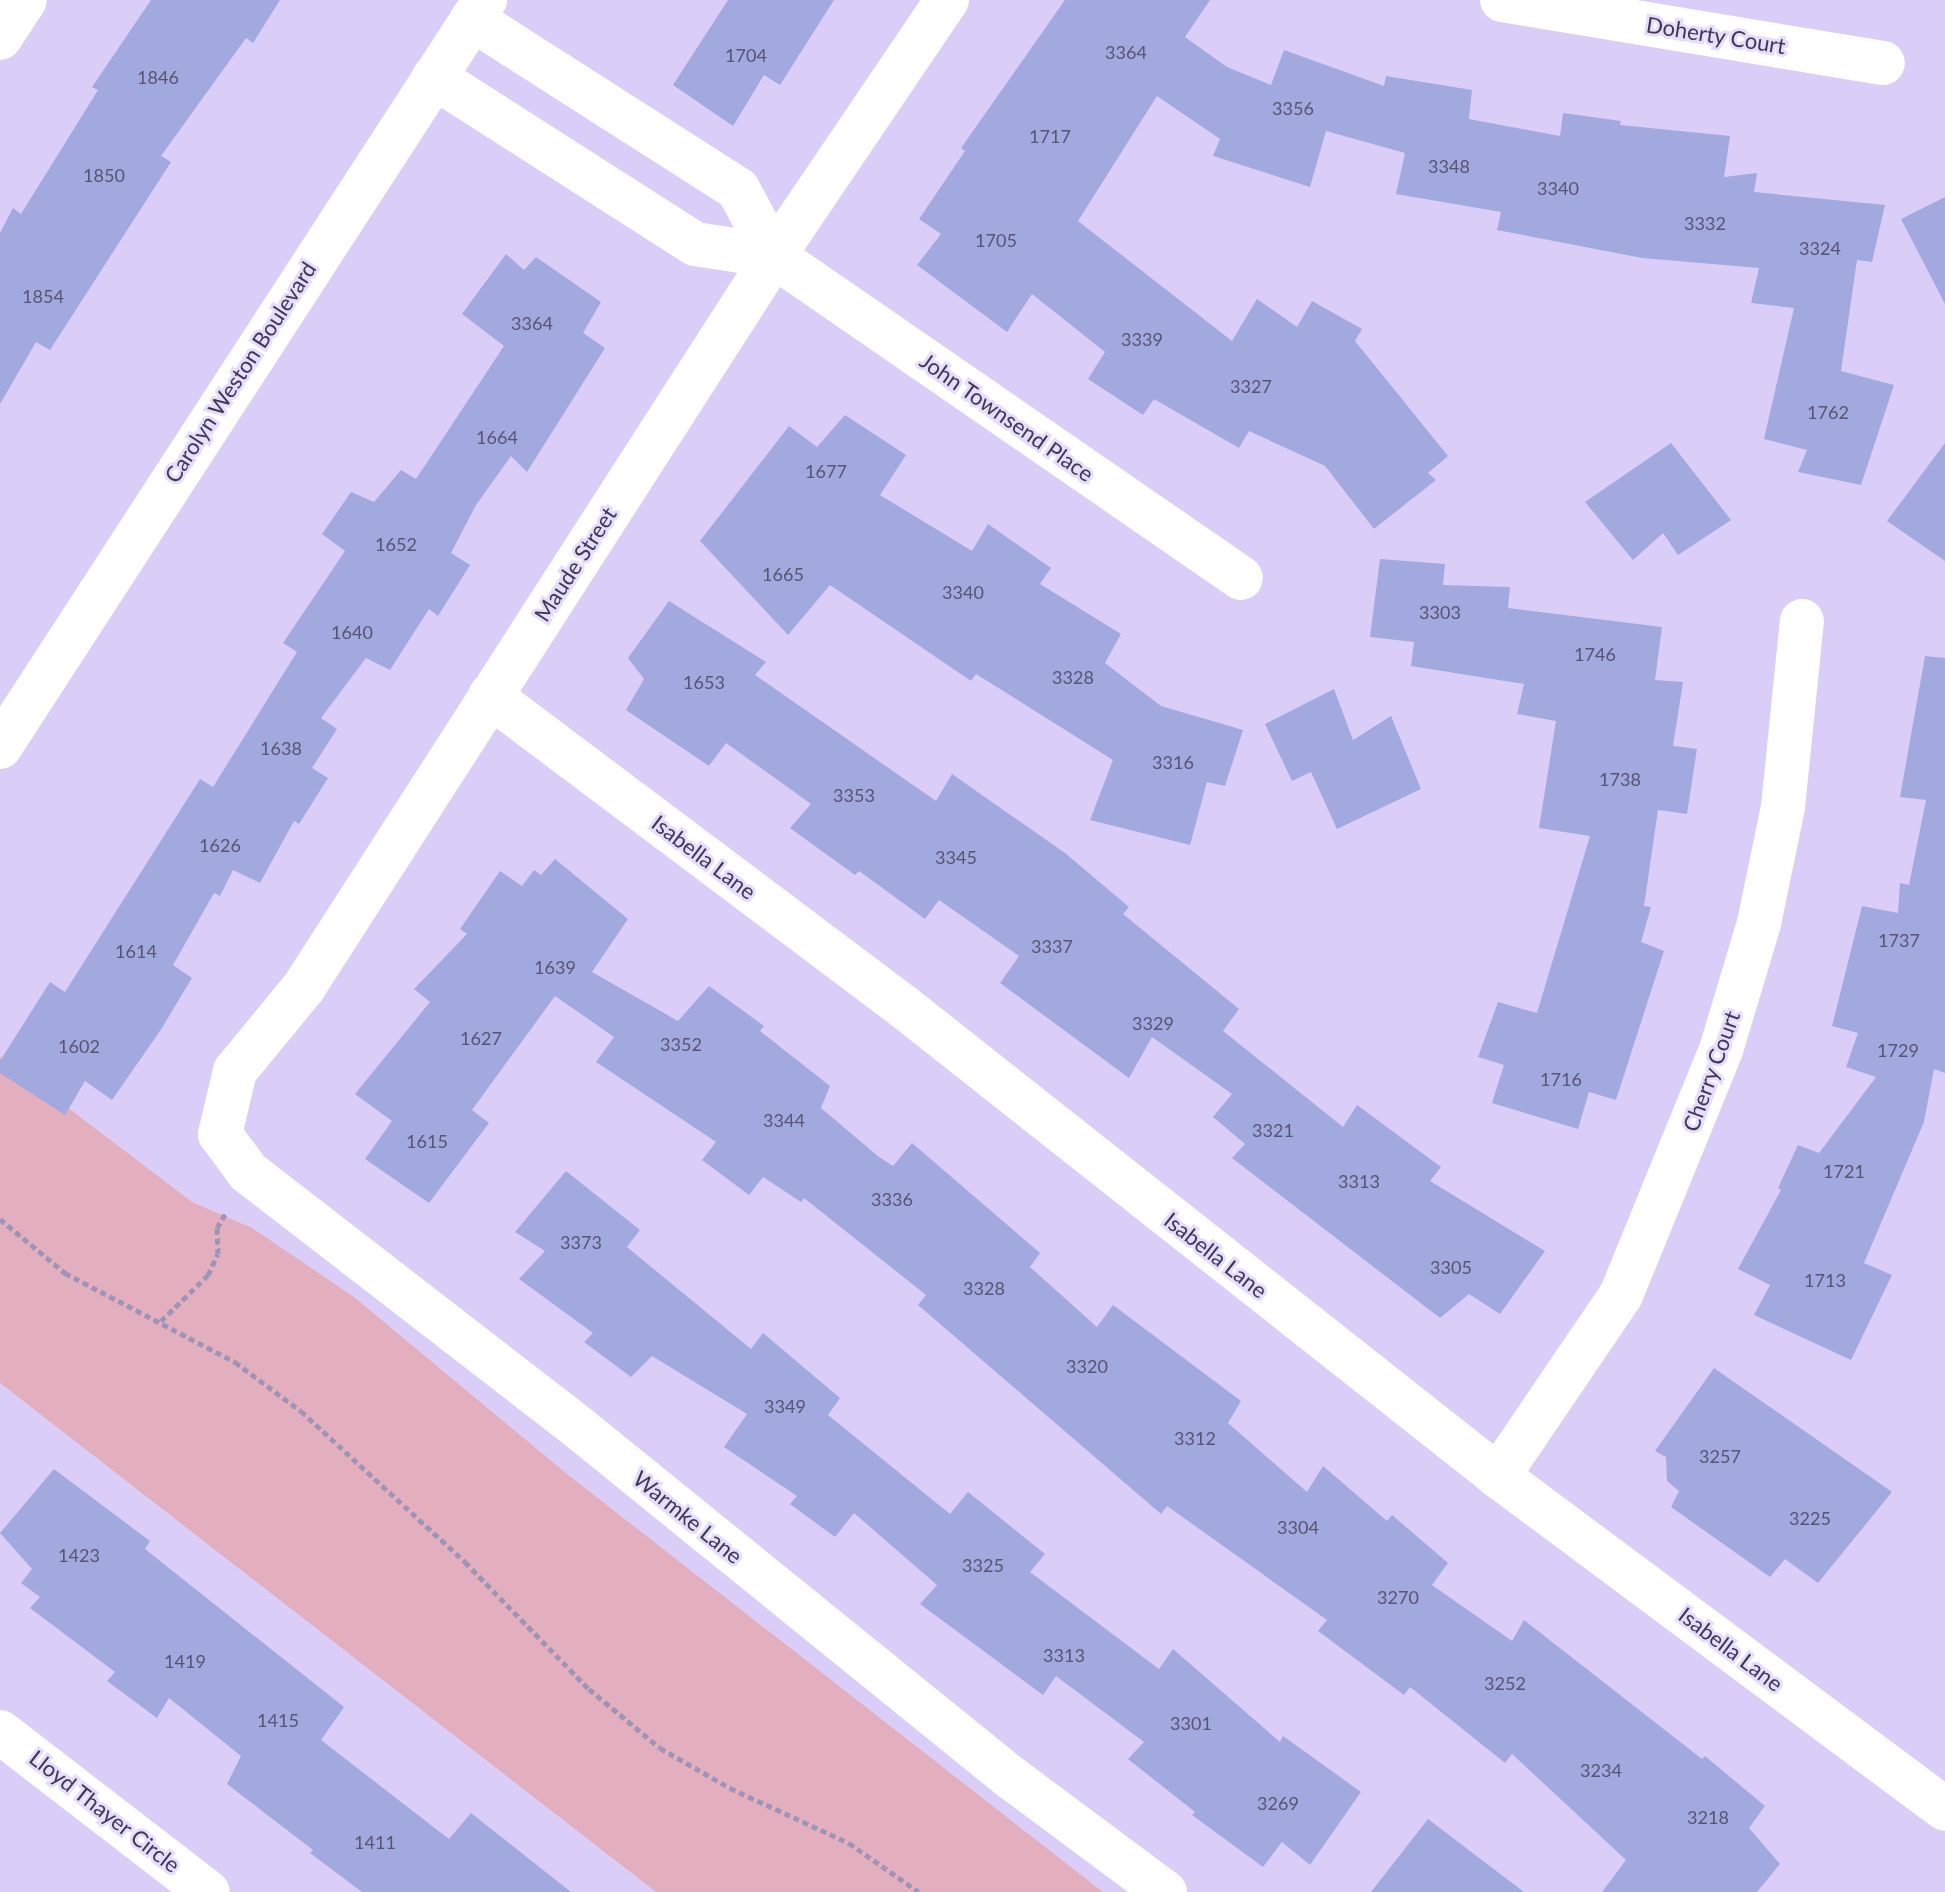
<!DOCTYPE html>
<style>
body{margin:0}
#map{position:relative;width:1945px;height:1892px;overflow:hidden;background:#dacef9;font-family:Lato,sans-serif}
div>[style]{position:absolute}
.green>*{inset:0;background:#e3afbf}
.building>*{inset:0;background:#a2a9de}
.path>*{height:5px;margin-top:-2.5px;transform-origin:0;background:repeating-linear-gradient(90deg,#9e94b7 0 6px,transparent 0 10px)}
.street>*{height:44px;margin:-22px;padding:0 22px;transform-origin:22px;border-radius:22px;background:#fff}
.secondary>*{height:44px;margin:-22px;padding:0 22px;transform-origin:22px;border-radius:22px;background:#fff}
span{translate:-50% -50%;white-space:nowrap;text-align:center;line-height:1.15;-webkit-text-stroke:6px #e6ddfe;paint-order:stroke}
.number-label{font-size:18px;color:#585472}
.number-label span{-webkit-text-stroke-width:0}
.street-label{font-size:22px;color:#3f384e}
</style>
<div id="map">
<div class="green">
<i style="clip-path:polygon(0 1056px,192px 1202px,252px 1228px,354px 1297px,567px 1474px,1103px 1892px,656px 1892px,0 1383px)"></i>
</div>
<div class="building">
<i style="clip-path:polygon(151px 0,280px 0,253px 43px,246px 38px,161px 156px,171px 162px,50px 350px,36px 342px,0 404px,0 233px,13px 208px,21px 214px,98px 90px,92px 87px)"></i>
<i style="clip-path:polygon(728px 0,834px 0,780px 85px,764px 75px,733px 126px,673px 85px)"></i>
<i style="clip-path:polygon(1065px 0,1210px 0,1185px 37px,1227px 67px,1271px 85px,1284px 50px,1384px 86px,1386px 76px,1472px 90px,1469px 119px,1560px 136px,1563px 113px,1621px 121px,1620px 125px,1730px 136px,1724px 177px,1757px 173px,1754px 192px,1885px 205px,1872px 262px,1857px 260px,1841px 371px,1894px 385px,1861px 485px,1798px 472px,1807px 450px,1764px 439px,1794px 308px,1751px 303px,1759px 268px,1642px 258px,1497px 230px,1501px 212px,1396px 194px,1405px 153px,1326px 131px,1310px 187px,1213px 156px,1220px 139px,1157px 96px,1078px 221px,1232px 341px,1257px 299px,1297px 327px,1312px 301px,1362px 329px,1355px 341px,1448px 456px,1428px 473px,1436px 480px,1374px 529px,1325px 466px,1249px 431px,1239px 448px,1154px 399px,1143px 415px,1088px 379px,1105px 352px,1032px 294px,1007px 332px,917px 265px,941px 234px,919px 219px,965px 151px,961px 148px)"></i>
<i style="clip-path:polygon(1945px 197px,1945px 304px,1901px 219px)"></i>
<i style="clip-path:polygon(506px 254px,524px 270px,536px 257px,601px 302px,583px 333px,605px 348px,527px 472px,511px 456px,476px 505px,451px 553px,470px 565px,438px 616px,429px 609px,390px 670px,366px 658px,321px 718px,337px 729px,312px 768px,328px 778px,299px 824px,294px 821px,260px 883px,233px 870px,220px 896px,214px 893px,173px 965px,192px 978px,160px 1031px,112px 1100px,85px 1081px,65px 1115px,0 1073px,0 1061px,50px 982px,65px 992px,200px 779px,213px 787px,297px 652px,283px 643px,345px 551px,322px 534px,351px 492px,374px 502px,401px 470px,416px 479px,504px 346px,462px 314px)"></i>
<i style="clip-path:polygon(845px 415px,906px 455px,880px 495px,972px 551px,988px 524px,1051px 568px,1040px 584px,1121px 634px,1105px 663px,1161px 706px,1243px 730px,1225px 786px,1207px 782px,1190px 845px,1090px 820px,1113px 760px,976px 674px,971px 681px,830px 585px,788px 635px,700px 541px,789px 426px,817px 447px)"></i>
<i style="clip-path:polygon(1671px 443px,1731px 520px,1678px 555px,1663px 533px,1633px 560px,1585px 502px)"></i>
<i style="clip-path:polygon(1945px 443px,1945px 561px,1887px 521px)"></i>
<i style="clip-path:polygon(1380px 559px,1445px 564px,1443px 585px,1510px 587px,1508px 608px,1662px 627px,1655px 680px,1683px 682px,1673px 746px,1697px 749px,1687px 814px,1658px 810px,1644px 906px,1651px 907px,1641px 942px,1664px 951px,1616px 1100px,1589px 1092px,1578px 1129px,1492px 1103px,1504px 1065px,1478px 1057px,1498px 1002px,1537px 1013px,1590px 836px,1539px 828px,1556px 721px,1517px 714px,1524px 684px,1411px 666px,1414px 642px,1370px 637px)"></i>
<i style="clip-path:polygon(669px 601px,766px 662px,755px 675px,936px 801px,952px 774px,1065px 853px,1129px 907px,1123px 914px,1239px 1009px,1223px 1031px,1343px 1127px,1357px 1105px,1441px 1167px,1430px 1181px,1545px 1251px,1500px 1314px,1469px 1294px,1440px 1318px,1232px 1158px,1245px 1144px,1213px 1117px,1232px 1094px,1152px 1037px,1129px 1078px,1000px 983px,1019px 956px,939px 900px,925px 919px,859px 871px,855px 875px,790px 828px,811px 804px,726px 743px,709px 766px,626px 710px,644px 679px,628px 658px)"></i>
<i style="clip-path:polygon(1925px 656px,1945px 658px,1945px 1073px,1934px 1069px,1924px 1122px,1864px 1263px,1892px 1275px,1851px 1360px,1754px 1315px,1770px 1285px,1738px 1269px,1781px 1190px,1778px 1188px,1798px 1145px,1819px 1153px,1876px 1077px,1846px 1067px,1858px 1033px,1832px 1026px,1862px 906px,1898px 913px,1900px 883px,1909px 885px,1926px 800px,1900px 797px)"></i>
<i style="clip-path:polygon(1334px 689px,1353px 740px,1391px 716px,1421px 789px,1337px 829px,1311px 772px,1292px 781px,1265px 724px)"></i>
<i style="clip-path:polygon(555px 859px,628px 919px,592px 972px,678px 1021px,709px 986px,764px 1026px,760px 1031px,830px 1086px,821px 1108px,879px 1157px,893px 1166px,912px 1143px,1040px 1253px,1030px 1267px,1097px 1327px,1113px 1305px,1241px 1401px,1228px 1423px,1307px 1492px,1323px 1466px,1387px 1521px,1392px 1515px,1448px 1563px,1432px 1585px,1512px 1641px,1524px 1620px,1702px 1759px,1705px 1756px,1765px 1806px,1749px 1828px,1780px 1864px,1757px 1892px,1602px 1892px,1626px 1860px,1512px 1754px,1505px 1763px,1410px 1687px,1404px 1695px,1318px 1631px,1327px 1620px,1167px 1506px,1161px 1514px,918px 1305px,926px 1295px,804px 1198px,801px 1202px,763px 1177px,749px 1195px,702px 1160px,716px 1142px,596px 1062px,614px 1037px,555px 996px,472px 1110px,489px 1123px,429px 1203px,365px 1159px,392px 1121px,355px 1094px,430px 1002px,414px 989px,467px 934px,460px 929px,500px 871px,522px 886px,534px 870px,541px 875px)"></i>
<i style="clip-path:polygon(566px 1171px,640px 1230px,627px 1247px,751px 1349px,763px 1333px,840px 1398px,828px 1415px,950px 1514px,968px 1492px,1045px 1554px,1030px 1572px,1159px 1669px,1173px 1649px,1280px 1742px,1283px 1736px,1361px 1792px,1310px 1865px,1282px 1842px,1263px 1867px,1192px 1815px,1195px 1812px,1128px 1759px,1144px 1742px,1056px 1676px,1043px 1695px,920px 1604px,937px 1585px,854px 1513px,835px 1537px,790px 1504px,797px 1496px,724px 1447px,747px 1414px,652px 1356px,631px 1377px,584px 1342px,593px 1333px,519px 1279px,545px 1251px,515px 1232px)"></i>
<i style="clip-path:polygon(1714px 1368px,1892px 1492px,1818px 1583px,1785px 1559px,1770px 1577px,1671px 1507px,1679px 1491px,1667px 1481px,1666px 1457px,1655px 1451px)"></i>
<i style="clip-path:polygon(54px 1469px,150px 1541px,145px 1549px,344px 1707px,321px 1740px,449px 1839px,471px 1813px,571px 1892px,362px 1892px,310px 1853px,313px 1850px,227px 1784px,241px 1756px,169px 1698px,157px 1718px,107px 1681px,115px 1672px,30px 1608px,40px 1597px,21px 1583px,32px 1569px,0 1533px)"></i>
<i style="clip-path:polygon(1428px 1819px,1524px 1892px,1371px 1892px)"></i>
</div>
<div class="path">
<i style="left:0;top:1219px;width:85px;rotate:39.7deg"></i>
<i style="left:65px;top:1273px;width:192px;rotate:27.6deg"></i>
<i style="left:235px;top:1362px;width:82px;rotate:36.6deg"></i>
<i style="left:301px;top:1411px;width:223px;rotate:42.6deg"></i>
<i style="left:465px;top:1562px;width:177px;rotate:45.7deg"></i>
<i style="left:589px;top:1689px;width:92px;rotate:39.7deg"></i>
<i style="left:660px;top:1748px;width:81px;rotate:29.7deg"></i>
<i style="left:730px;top:1788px;width:131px;rotate:24.8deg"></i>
<i style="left:849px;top:1843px;width:85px;rotate:35deg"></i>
<i style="left:161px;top:1321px;width:66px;rotate:-44.4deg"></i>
<i style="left:208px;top:1275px;width:23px;rotate:-65deg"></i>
<i style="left:218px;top:1254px;width:26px;rotate:-92deg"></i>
<i style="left:217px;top:1228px;width:20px;rotate:-60deg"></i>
</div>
<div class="street">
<i style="left:947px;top:0;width:309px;rotate:124.1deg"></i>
<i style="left:774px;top:256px;width:869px;rotate:122.74deg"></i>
<i style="left:304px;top:987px;width:109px;rotate:129.4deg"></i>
<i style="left:235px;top:1071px;width:65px;rotate:103.4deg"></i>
<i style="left:220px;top:1134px;width:47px;rotate:53.6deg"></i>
<i style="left:248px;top:1172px;width:418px;rotate:37.7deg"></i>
<i style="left:579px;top:1428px;width:555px;rotate:39deg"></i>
<i style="left:1010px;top:1777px;width:193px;rotate:36.6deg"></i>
<i style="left:1502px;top:0;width:386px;rotate:9.4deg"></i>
<i style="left:472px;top:19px;width:316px;rotate:32.6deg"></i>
<i style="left:738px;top:189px;width:76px;rotate:61.8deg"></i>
<i style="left:0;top:38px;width:45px;rotate:-56.7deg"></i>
<i style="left:434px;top:77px;width:310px;rotate:32.6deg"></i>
<i style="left:695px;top:244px;width:80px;rotate:8.6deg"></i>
<i style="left:774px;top:256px;width:567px;rotate:34.59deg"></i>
<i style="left:490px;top:696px;width:518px;rotate:36.91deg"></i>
<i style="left:904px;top:1007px;width:757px;rotate:38.29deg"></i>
<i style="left:1498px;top:1476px;width:557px;rotate:36.68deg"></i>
<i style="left:1498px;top:1476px;width:219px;rotate:-55.8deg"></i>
<i style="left:1621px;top:1295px;width:265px;rotate:-67.8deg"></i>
<i style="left:1721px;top:1050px;width:133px;rotate:-73.3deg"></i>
<i style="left:1759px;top:923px;width:118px;rotate:-78.3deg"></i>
<i style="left:1783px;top:807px;width:187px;rotate:-84.2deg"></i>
<i style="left:0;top:1732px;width:262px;rotate:37.6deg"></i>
</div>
<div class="secondary">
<i style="left:0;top:747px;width:891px;rotate:-57.01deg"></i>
</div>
<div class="number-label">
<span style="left:1126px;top:52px">3364</span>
<span style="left:746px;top:55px">1704</span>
<span style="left:158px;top:77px">1846</span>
<span style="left:1293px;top:108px">3356</span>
<span style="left:1050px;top:136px">1717</span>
<span style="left:1449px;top:166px">3348</span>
<span style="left:104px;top:175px">1850</span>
<span style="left:1558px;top:188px">3340</span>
<span style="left:1705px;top:223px">3332</span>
<span style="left:996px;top:240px">1705</span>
<span style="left:1820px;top:248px">3324</span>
<span style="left:43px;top:296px">1854</span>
<span style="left:532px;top:323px">3364</span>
<span style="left:1142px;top:339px">3339</span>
<span style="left:1251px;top:386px">3327</span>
<span style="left:1828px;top:412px">1762</span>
<span style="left:497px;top:437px">1664</span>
<span style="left:826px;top:471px">1677</span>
<span style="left:396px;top:544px">1652</span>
<span style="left:783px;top:574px">1665</span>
<span style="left:963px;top:592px">3340</span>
<span style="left:1440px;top:612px">3303</span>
<span style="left:352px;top:632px">1640</span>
<span style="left:1595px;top:654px">1746</span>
<span style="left:1073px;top:677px">3328</span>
<span style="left:704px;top:682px">1653</span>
<span style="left:281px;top:748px">1638</span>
<span style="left:1173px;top:762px">3316</span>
<span style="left:1620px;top:779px">1738</span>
<span style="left:854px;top:795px">3353</span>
<span style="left:220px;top:845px">1626</span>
<span style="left:956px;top:857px">3345</span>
<span style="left:1899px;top:940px">1737</span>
<span style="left:1052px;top:946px">3337</span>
<span style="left:136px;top:951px">1614</span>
<span style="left:555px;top:967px">1639</span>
<span style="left:1153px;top:1023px">3329</span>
<span style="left:481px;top:1038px">1627</span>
<span style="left:681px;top:1044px">3352</span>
<span style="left:79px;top:1046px">1602</span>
<span style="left:1898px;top:1050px">1729</span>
<span style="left:1561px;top:1079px">1716</span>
<span style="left:784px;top:1120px">3344</span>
<span style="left:1273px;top:1130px">3321</span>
<span style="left:427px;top:1141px">1615</span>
<span style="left:1844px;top:1171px">1721</span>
<span style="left:1359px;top:1181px">3313</span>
<span style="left:892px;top:1199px">3336</span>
<span style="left:581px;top:1242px">3373</span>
<span style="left:1451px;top:1267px">3305</span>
<span style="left:1825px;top:1280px">1713</span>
<span style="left:984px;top:1288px">3328</span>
<span style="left:1087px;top:1366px">3320</span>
<span style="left:785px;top:1406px">3349</span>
<span style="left:1195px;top:1438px">3312</span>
<span style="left:1720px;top:1456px">3257</span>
<span style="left:1810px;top:1518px">3225</span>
<span style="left:1298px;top:1527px">3304</span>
<span style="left:79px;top:1555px">1423</span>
<span style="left:983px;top:1565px">3325</span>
<span style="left:1398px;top:1597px">3270</span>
<span style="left:1064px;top:1655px">3313</span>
<span style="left:185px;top:1661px">1419</span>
<span style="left:1505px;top:1683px">3252</span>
<span style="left:278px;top:1720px">1415</span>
<span style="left:1191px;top:1723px">3301</span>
<span style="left:1601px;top:1770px">3234</span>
<span style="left:1278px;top:1803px">3269</span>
<span style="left:1708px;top:1817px">3218</span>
<span style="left:375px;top:1842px">1411</span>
</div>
<div class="street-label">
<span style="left:1716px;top:35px;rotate:9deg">Doherty Court</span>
<span style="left:240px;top:372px;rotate:-57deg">Carolyn Weston Boulevard</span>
<span style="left:1007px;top:417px;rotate:35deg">John Townsend Place</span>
<span style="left:575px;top:564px;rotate:-57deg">Maude Street</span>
<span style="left:704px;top:857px;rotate:37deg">Isabella Lane</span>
<span style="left:1711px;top:1071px;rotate:-70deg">Cherry Court</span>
<span style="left:1216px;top:1255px;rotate:38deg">Isabella Lane</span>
<span style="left:688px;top:1517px;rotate:39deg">Warmke Lane</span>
<span style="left:1731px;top:1649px;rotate:37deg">Isabella Lane</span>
<span style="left:105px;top:1811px;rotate:38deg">Lloyd Thayer Circle</span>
</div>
</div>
